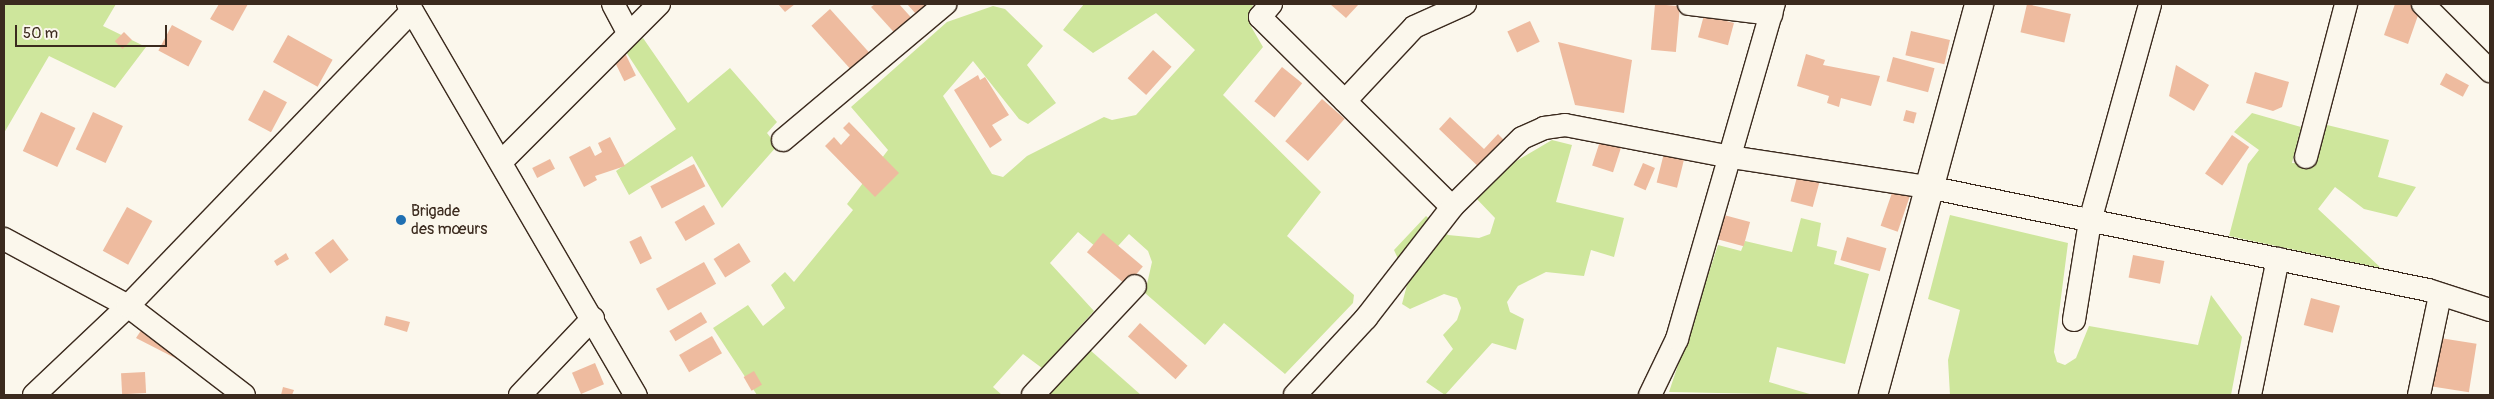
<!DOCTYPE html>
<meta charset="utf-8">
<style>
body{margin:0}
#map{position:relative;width:2494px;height:399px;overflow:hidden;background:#fbf7ec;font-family:Pangolin,sans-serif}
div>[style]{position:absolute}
.green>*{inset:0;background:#cee69c}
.building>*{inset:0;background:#eebb9f;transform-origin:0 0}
.roads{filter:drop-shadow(1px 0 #3b2a1e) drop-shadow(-1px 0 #3b2a1e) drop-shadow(0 1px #3b2a1e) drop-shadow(0 -1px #3b2a1e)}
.minor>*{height:22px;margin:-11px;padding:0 11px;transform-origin:11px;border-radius:11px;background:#fbf7ec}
.tertiary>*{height:28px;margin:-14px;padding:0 14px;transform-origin:14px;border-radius:14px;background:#fbf7ec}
.dots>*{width:14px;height:14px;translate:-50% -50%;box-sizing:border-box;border:2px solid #fbf7ec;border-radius:50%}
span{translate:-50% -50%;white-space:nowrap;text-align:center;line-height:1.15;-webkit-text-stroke:4px #fbf7ec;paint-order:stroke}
.poi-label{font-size:16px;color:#3b2a1e}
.left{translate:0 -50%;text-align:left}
.frame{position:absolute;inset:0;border:5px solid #3b2a1e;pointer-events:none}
.scale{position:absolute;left:15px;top:25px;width:152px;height:22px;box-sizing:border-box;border:2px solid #3b2a1e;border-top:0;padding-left:6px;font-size:15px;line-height:18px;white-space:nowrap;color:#3b2a1e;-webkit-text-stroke:4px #fbf7ec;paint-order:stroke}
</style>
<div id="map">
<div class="green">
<i style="clip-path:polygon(4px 4px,116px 4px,103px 26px,146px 47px,115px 88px,49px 56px,4px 133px)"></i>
<i style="clip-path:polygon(1084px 4px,1253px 4px,1249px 23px,1263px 47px,1223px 95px,1321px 192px,1287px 236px,1354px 295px,1353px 303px,1285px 374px,1224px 323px,1205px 345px,1145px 293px,1152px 262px,1148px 251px,1129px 234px,1108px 257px,1078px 232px,1050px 263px,1094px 311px,1042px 368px,1023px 354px,993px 387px,1002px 395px,757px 395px,713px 328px,748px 305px,763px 326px,785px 308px,771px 285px,785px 272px,794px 282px,853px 210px,847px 204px,888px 150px,851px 107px,947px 22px,993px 6px,1005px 9px,1043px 46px,1027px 65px,1056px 103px,1028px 124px,1019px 119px,973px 61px,943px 96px,992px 174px,1003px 177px,1027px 156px,1104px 117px,1112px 120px,1136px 115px,1195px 50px,1156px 13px,1093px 53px,1063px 30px)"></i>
<i style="clip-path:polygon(643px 38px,688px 103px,730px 68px,777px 122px,767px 133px,777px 146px,722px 208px,692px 156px,629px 195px,616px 171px,676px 129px,626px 52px)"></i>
<i style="clip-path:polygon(2252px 113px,2301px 127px,2292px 163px,2316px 164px,2327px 125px,2389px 140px,2378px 177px,2416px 187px,2397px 217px,2364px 209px,2335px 187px,2318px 209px,2381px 268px,2229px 236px,2248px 164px,2259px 150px,2234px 132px)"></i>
<i style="clip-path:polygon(1552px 140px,1572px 145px,1556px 202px,1624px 218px,1614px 257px,1591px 250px,1584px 276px,1546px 272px,1518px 286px,1507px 302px,1510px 312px,1524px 319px,1516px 350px,1492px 343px,1445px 395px,1426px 382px,1453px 349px,1443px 335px,1457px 320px,1461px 308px,1457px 298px,1444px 294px,1410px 309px,1402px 304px,1408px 281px,1394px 250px,1426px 216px,1448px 235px,1479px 238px,1490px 234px,1495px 218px,1473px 195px,1472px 187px)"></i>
<i style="clip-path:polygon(1950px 215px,2068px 243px,2054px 352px,2057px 362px,2065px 365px,2076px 358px,2089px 326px,2198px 345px,2211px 295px,2242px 337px,2231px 395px,1950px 395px,1948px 360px,1960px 310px,1928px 299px)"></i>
<i style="clip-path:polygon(1801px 218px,1821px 223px,1817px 246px,1837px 251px,1834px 264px,1869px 274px,1845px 364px,1777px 347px,1769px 382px,1813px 395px,1669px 392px,1718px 245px,1741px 251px,1745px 241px,1792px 252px)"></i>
<i style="clip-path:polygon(1090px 350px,1141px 395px,1048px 395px)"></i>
</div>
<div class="building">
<i style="clip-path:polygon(219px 4px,248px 4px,233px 31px,210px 19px)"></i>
<i style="clip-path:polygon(778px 4px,795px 4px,785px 12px)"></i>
<i style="clip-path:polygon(875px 4px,899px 4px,917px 24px,901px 40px,871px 7px)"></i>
<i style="clip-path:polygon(907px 4px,929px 4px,924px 23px)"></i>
<i style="clip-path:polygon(1330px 4px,1359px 4px,1346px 18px)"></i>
<i style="left:1655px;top:4px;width:25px;height:46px;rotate:5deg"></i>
<i style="left:2027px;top:4px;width:45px;height:29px;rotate:13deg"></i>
<i style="clip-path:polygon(2395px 4px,2422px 4px,2408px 44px,2384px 35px)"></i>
<i style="left:830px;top:9px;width:76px;height:25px;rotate:48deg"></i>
<i style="left:1704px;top:15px;width:31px;height:23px;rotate:15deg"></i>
<i style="left:1530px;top:21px;width:23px;height:25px;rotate:65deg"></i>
<i style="left:172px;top:25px;width:34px;height:29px;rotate:28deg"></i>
<i style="left:1911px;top:31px;width:40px;height:25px;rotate:13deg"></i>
<i style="left:124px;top:32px;width:11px;height:13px;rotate:45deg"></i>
<i style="left:288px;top:35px;width:51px;height:31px;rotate:29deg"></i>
<i style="clip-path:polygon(1558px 42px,1632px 60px,1624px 113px,1575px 105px)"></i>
<i style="left:1153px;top:50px;width:25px;height:38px;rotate:42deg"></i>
<i style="left:625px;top:53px;width:25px;height:13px;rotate:64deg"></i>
<i style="clip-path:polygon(1806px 54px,1825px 60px,1823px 65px,1880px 76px,1871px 106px,1841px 98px,1839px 107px,1827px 103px,1829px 96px,1797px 86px)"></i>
<i style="left:1893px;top:57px;width:43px;height:25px;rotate:15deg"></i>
<i style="clip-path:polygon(2176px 65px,2209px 85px,2194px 111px,2169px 96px)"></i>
<i style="left:1282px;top:67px;width:26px;height:44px;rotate:39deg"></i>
<i style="clip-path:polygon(2255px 72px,2289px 82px,2282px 107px,2273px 111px,2246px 103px)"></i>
<i style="left:2446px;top:73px;width:26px;height:13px;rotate:28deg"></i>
<i style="clip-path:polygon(978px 75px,980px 80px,985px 77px,1009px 115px,992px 125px,1002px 140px,990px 148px,954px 90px)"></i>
<i style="left:264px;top:90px;width:26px;height:34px;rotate:28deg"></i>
<i style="left:1322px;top:99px;width:30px;height:56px;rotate:41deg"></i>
<i style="left:1906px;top:110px;width:11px;height:11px;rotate:15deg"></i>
<i style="left:41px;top:112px;width:38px;height:43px;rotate:25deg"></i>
<i style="left:93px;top:112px;width:33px;height:41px;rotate:25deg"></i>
<i style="clip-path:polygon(1450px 117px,1484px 149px,1498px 134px,1510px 146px,1485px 173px,1439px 129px)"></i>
<i style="clip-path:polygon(849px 122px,899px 173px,875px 197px,825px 146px,834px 137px,841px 145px,850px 135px,843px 128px)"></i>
<i style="left:1602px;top:135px;width:22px;height:32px;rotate:18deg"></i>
<i style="left:2232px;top:135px;width:21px;height:47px;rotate:35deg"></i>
<i style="clip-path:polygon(610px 137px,625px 166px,595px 176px,597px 180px,584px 187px,569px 157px,590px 146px,595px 156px,602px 152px,598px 143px)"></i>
<i style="left:1668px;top:137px;width:21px;height:47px;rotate:14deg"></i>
<i style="left:550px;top:159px;width:11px;height:20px;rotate:63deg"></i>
<i style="left:1643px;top:163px;width:13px;height:24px;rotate:23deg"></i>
<i style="left:694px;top:164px;width:25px;height:49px;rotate:63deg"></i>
<i style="left:1797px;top:177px;width:23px;height:25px;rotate:15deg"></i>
<i style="left:1894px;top:187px;width:18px;height:41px;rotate:19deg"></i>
<i style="left:704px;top:205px;width:22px;height:34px;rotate:60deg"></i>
<i style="left:127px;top:207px;width:29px;height:50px;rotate:29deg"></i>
<i style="left:1724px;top:215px;width:27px;height:25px;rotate:15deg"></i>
<i style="left:1103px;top:233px;width:52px;height:25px;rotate:40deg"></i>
<i style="left:641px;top:236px;width:25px;height:13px;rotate:64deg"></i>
<i style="left:1847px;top:237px;width:41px;height:24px;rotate:16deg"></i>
<i style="left:333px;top:239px;width:26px;height:23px;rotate:53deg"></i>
<i style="left:739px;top:243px;width:22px;height:30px;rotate:58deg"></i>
<i style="clip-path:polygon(286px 253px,289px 259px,277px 266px,274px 261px)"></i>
<i style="left:2133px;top:255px;width:32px;height:23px;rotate:11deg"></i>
<i style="left:704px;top:262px;width:25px;height:55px;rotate:61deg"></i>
<i style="left:2311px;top:298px;width:30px;height:28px;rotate:15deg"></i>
<i style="left:701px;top:312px;width:12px;height:37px;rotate:59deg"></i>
<i style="clip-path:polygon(386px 316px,410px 322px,407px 332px,384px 325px)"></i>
<i style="clip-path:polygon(148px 320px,186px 345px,177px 359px,136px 338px)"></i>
<i style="left:1140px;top:323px;width:64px;height:18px;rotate:42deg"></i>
<i style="left:712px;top:336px;width:20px;height:38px;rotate:60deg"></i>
<i style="left:2440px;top:338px;width:37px;height:49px;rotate:9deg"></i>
<i style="left:595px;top:363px;width:23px;height:25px;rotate:67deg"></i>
<i style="left:754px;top:371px;width:16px;height:12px;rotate:60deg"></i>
<i style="left:145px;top:372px;width:21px;height:24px;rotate:87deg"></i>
<i style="clip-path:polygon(283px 387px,294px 390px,292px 395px,281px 395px)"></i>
</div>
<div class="roads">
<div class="minor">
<i style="left:408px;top:4px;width:453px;rotate:59.8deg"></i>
<i style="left:613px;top:4px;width:30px;rotate:62deg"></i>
<i style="left:1271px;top:4px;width:17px;rotate:130deg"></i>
<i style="left:1260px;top:17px;width:270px;rotate:44.7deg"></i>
<i style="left:1689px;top:4px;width:83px;rotate:7deg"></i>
<i style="left:2423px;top:4px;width:95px;rotate:45deg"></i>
<i style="left:1345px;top:101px;width:101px;rotate:-47deg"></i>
<i style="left:1414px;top:27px;width:56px;rotate:-24.3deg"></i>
<i style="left:783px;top:140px;width:212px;rotate:-40deg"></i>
<i style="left:2306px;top:157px;width:158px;rotate:-75.3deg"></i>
<i style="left:502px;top:161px;width:222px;rotate:-45deg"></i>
<i style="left:4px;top:239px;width:141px;rotate:28.4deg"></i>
<i style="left:128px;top:306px;width:146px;rotate:37.5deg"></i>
<i style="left:2074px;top:320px;width:100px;rotate:-80.8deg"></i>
<i style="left:2090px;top:221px;width:225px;rotate:-74.5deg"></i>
<i style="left:34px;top:395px;width:129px;rotate:-43.4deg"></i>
<i style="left:128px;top:306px;width:409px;rotate:-46.1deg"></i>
<i style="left:520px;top:395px;width:106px;rotate:-46.5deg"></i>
<i style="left:1033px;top:395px;width:149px;rotate:-46.9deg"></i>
<i style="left:1295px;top:395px;width:105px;rotate:-47.3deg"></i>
<i style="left:1366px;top:318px;width:140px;rotate:-52.2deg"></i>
<i style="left:1452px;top:207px;width:98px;rotate:-44.6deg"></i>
<i style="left:1522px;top:138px;width:24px;rotate:-24deg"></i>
<i style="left:1544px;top:128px;width:21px;rotate:-8deg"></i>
<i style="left:1565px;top:125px;width:169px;rotate:10.9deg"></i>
<i style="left:1731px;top:157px;width:199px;rotate:8.7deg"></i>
<i style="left:1928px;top:187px;width:510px;rotate:11.64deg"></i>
<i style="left:2428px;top:290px;width:65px;rotate:17.9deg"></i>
<i style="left:1650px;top:395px;width:62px;rotate:-64.3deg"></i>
<i style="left:1677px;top:339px;width:349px;rotate:-73.9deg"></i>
<i style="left:2250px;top:395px;width:139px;rotate:-78.4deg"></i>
<i style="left:2419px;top:395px;width:102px;rotate:-78.1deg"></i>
</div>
<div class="tertiary">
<i style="left:1873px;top:395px;width:405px;rotate:-74.8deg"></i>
</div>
</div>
<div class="dots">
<i style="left:401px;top:220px;background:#1f6fb2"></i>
</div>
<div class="poi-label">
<span class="left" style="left:411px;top:220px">Brigade<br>des mœurs</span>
</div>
<div class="frame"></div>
<div class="scale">50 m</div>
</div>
